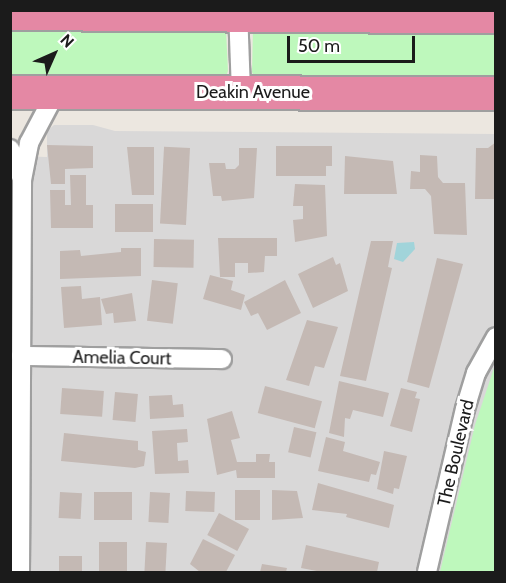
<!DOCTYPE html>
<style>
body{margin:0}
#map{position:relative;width:506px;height:583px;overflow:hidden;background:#ece7e0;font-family:Cabin,sans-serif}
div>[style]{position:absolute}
.residential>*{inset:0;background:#d9d8d8}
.park>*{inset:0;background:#bef8bc}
.water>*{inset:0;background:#a1d4da}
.building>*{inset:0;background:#c4b9b4;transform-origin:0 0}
.roads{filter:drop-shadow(2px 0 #9f9f9f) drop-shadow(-2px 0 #9f9f9f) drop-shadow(0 2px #9f9f9f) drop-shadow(0 -2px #9f9f9f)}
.street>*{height:18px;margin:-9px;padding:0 9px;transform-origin:9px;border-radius:9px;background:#fff}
.highway>*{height:33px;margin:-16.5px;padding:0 16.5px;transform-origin:16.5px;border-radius:16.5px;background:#e488a4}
span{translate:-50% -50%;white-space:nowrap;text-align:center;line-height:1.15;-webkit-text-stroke:6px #fff;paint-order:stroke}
.street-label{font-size:18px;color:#1b1b1b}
.frame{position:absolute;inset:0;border:12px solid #1b1b1b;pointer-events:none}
.north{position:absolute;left:24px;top:24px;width:60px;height:60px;-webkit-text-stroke:4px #fff;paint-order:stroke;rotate:45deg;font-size:16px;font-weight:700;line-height:24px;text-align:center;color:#1b1b1b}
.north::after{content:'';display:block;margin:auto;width:21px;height:27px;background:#1b1b1b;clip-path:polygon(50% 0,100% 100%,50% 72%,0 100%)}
.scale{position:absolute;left:287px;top:36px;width:128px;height:27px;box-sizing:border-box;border:3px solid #1b1b1b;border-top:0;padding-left:8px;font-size:18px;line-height:21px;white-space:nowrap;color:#1b1b1b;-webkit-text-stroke:4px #fff;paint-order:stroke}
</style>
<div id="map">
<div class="residential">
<i style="clip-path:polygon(54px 125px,93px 125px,115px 131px,495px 134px,495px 572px,11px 572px,11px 156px,47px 157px,47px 131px)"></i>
</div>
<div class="park">
<i style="clip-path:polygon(11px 25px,226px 30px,228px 71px,226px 76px,11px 80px)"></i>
<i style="clip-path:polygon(495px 28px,495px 82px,255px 79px,252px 72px,253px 29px)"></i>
<i style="clip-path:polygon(495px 365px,495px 572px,440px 572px,475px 425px)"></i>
</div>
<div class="water">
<i style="clip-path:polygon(414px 242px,415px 249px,403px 262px,394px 259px,397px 243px)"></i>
</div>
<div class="building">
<i style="clip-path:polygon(496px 142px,496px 199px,475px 199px,476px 148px,488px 148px)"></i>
<i style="clip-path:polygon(47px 145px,93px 146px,93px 168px,65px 169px,65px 184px,51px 184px)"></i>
<i style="clip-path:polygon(276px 146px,332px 146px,332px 166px,326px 166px,326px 176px,276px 176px)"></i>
<i style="clip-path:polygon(127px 147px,154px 147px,154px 195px,132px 195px)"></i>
<i style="left:190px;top:148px;width:77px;height:26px;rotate:93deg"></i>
<i style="clip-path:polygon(239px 148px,257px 148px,254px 198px,222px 201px,221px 196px,213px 196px,209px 163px,225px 163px,226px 169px,235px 169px,239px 165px)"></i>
<i style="clip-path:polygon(420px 155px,437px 156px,438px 177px,443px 183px,465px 183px,467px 235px,434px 234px,431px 196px,425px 189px,410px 189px,411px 171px,420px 172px)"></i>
<i style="clip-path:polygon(345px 156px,393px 161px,397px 194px,344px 194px)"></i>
<i style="clip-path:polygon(70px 175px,86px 175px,86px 205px,93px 205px,93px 228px,51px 228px,50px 190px,65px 190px,65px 205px,71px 205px)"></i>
<i style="clip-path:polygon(295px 184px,325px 185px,327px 236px,295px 242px,293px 220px,303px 219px,303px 206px,293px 206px)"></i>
<i style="left:115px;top:204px;width:38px;height:28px"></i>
<i style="clip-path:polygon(218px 238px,277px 238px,277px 256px,265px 256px,264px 272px,248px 273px,248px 263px,235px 263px,235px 277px,220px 277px)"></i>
<i style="left:154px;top:239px;width:40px;height:28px;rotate:1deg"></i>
<i style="clip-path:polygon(371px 241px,393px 241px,388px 267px,392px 268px,366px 381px,340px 376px)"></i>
<i style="clip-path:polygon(121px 248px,141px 248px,141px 276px,60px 279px,60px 251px,80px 250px,81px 256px,121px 252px)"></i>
<i style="clip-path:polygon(333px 257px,336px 265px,340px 263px,348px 291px,313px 308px,298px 274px)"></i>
<i style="clip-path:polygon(437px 258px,463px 264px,429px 388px,407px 382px)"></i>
<i style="clip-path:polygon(210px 275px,233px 281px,231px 290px,245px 295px,241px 310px,203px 299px)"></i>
<i style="left:152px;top:280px;width:26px;height:41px;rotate:7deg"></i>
<i style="clip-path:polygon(285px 280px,301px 313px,267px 330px,258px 313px,251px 316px,244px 302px)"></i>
<i style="clip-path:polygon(81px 286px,82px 299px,100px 297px,102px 325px,64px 328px,61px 287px)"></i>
<i style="clip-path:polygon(132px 293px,136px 321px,114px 323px,113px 313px,106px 314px,101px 299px)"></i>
<i style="clip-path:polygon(307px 320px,338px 327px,324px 368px,315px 366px,309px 386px,286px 380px)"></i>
<i style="clip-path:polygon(339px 381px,389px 393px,383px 417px,353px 410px,350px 419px,345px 418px,344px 437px,329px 433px)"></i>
<i style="left:265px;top:386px;width:59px;height:28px;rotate:15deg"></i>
<i style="left:62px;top:388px;width:42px;height:26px;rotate:4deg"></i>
<i style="clip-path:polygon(401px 388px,417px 392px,415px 398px,420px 399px,412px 432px,390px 426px)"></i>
<i style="left:115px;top:392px;width:23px;height:28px;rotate:5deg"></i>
<i style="clip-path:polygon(172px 395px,173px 405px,183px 404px,184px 417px,150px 419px,149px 396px)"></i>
<i style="clip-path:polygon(232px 411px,240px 438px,231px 440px,237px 462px,256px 462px,256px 454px,270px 454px,269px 462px,275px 462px,275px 478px,237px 478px,236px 470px,217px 475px,207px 419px)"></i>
<i style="left:294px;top:427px;width:23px;height:26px;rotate:13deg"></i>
<i style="clip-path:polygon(187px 429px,188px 442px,177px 443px,178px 461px,188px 460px,189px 473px,155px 474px,152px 431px)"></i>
<i style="clip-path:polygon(64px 433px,138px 441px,138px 450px,146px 452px,144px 466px,135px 468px,61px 461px)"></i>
<i style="clip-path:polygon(326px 437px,345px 442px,343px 451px,380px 462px,376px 475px,371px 474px,369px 482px,318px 471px)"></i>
<i style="clip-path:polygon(384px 451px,407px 456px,399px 489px,394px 488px,393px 494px,377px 489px)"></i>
<i style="clip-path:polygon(318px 483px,394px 505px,389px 528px,346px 517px,347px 514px,312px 510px)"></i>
<i style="left:235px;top:490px;width:25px;height:30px"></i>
<i style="clip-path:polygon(272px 490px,297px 491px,303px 518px,272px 520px)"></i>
<i style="left:186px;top:491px;width:29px;height:20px;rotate:2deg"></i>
<i style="left:60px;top:492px;width:22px;height:26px;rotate:3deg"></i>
<i style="left:94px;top:492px;width:38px;height:28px"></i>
<i style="left:150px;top:492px;width:20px;height:30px;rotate:3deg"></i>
<i style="left:219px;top:513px;width:34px;height:25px;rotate:28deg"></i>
<i style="clip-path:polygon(203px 539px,235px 555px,226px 572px,200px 572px,190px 564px)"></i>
<i style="left:127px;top:542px;width:30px;height:28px;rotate:90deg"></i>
<i style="left:146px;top:542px;width:21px;height:30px;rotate:3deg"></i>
<i style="clip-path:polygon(306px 545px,379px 562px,377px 572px,322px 572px,301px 568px)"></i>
<i style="left:82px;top:556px;width:16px;height:23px;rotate:90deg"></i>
<i style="clip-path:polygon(262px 564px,287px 568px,286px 572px,260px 572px)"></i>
</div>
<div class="roads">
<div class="street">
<i style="left:238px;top:10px;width:82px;rotate:87.9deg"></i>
<i style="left:10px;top:149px;width:31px;rotate:68deg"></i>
<i style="left:21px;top:356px;width:201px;rotate:0.9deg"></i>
<i style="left:20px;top:572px;width:392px;rotate:-89.7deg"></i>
<i style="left:22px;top:180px;width:38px;rotate:-79deg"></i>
<i style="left:29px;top:143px;width:58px;rotate:-62.1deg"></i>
<i style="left:427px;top:572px;width:167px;rotate:-76.9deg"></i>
<i style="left:465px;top:409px;width:38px;rotate:-73deg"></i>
<i style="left:476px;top:373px;width:41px;rotate:-60.9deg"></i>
</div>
<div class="highway">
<i style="left:10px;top:13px;width:486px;rotate:0.4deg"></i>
<i style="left:10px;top:92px;width:486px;rotate:0.1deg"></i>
</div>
</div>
<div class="street-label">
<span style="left:253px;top:92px">Deakin Avenue</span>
<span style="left:122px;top:358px;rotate:1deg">Amelia Court</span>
<span style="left:456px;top:453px;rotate:-77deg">The Boulevard</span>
</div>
<div class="frame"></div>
<div class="north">N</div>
<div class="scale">50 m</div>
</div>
